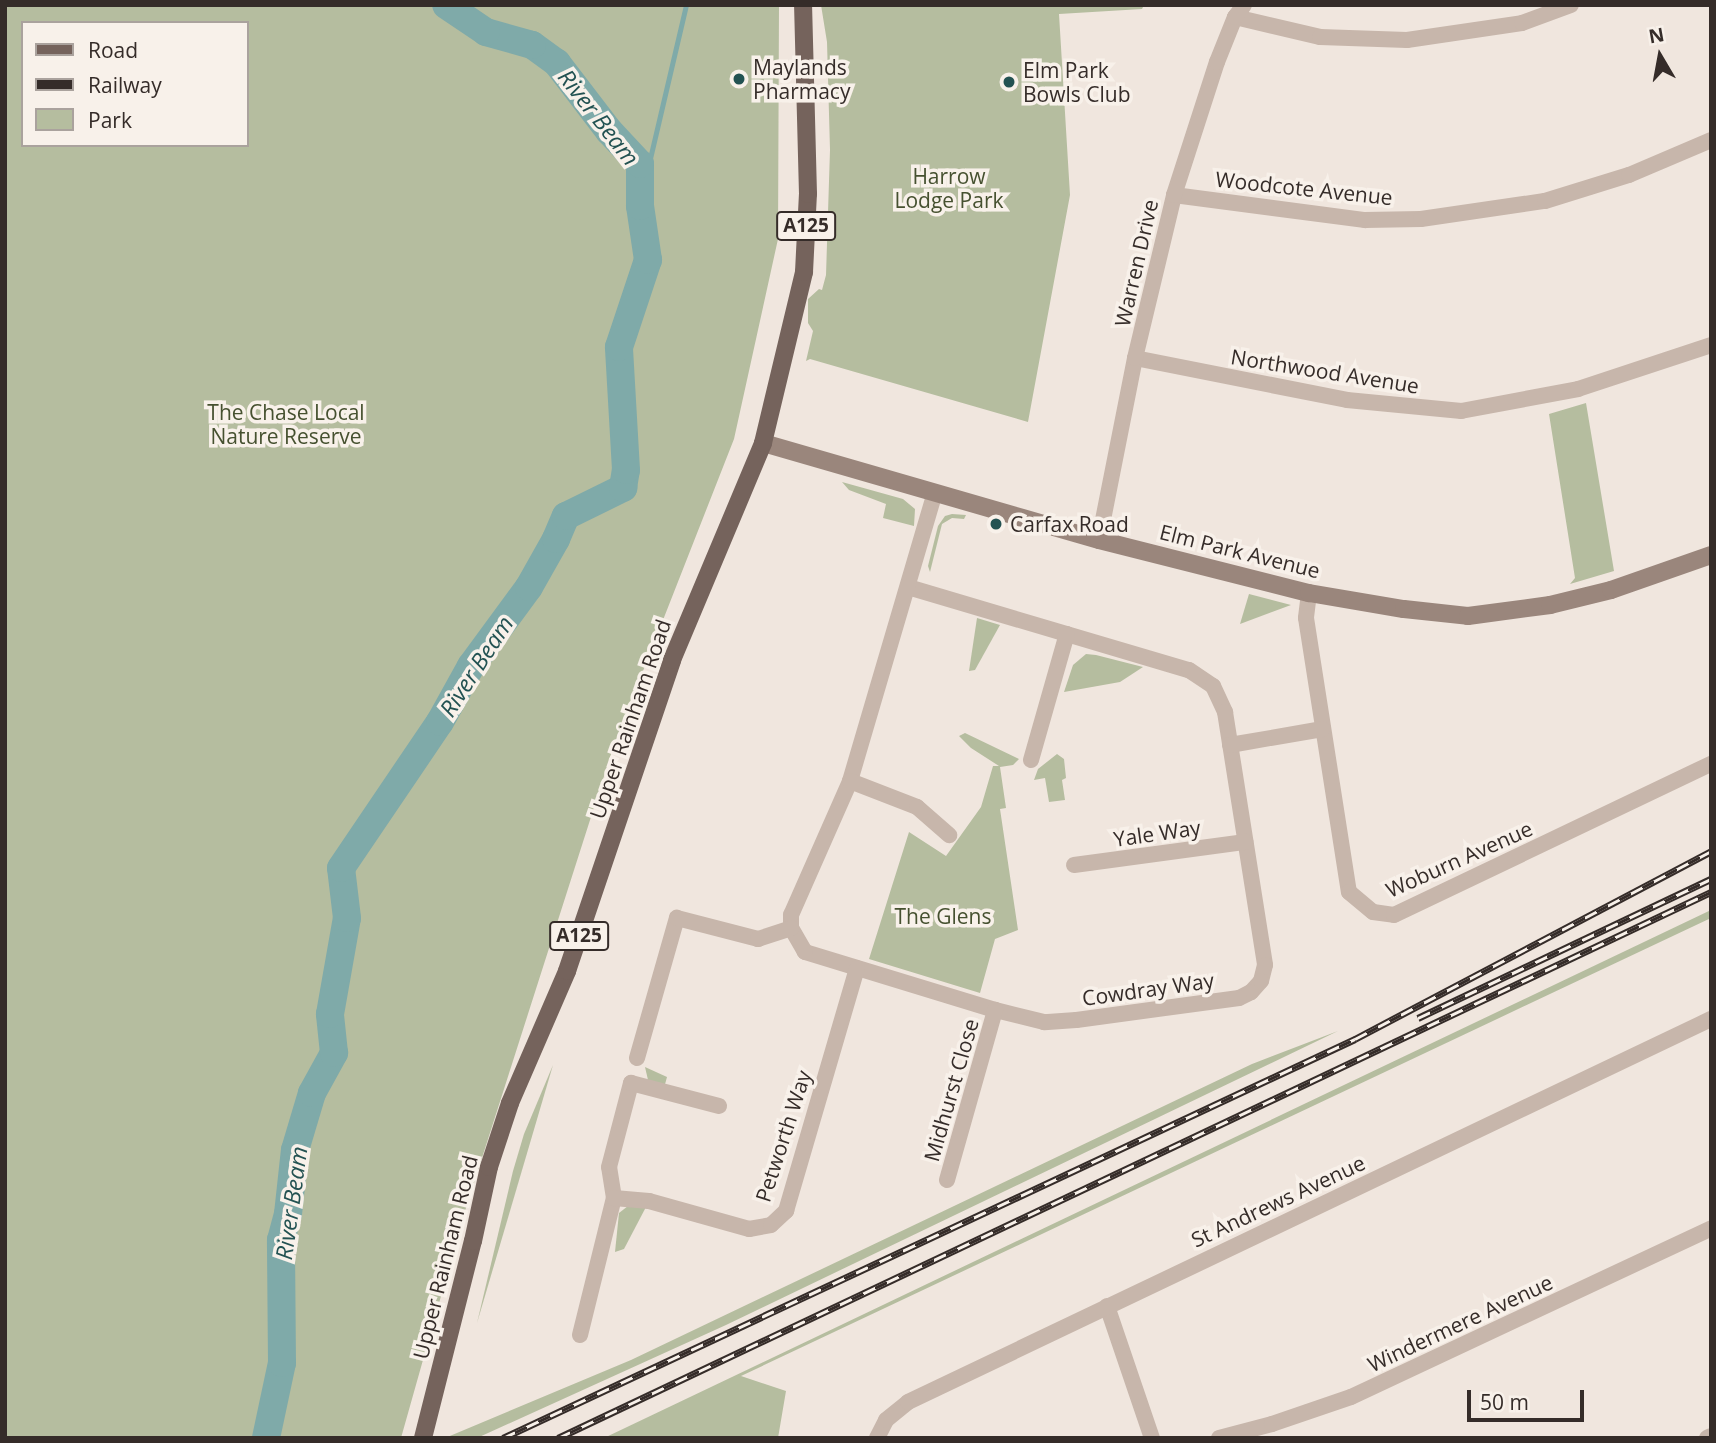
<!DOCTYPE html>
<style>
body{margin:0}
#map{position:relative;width:1716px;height:1443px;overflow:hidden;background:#f0e6de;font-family:"Open Sans",sans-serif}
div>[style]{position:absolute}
.green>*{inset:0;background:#b5bd9f}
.stream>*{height:4.5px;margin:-2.25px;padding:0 2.25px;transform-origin:2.25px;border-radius:2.25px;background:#7faaa9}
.river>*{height:28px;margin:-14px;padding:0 14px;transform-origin:14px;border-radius:14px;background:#7faaa9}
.street>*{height:16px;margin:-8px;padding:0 8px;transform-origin:8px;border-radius:8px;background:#c7b6ab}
.secondary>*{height:18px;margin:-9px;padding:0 9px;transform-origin:9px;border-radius:9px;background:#9a867c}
.primary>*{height:18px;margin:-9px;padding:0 9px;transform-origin:9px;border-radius:9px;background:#75635c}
.rail>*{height:7px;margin-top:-3.5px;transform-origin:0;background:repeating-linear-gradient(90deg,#f8f1ea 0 13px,#352c29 0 26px);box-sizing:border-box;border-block:2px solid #352c29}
.dots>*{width:19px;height:19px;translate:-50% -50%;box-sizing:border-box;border:4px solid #f8f1ea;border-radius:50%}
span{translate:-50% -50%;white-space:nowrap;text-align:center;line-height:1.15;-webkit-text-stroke:7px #f8f1ea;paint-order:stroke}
.shield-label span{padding:2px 5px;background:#f8f1ea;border:2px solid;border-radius:5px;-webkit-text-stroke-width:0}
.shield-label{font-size:19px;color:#352c29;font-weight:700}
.poi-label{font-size:21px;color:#352c29}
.left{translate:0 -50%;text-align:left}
.park-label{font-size:21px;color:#465130}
.street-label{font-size:21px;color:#352c29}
.water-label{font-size:23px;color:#235252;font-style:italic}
.frame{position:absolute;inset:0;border:7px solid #352c29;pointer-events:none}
.legend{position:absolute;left:21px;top:21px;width:228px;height:126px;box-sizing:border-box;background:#f8f1ea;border:2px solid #aaa29d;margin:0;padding:9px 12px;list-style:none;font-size:21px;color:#352c29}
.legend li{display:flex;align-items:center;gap:14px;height:35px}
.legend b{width:35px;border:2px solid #aaa29d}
.north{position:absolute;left:1625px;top:21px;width:70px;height:70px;-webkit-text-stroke:5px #f8f1ea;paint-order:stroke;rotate:350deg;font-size:19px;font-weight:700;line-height:28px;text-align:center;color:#352c29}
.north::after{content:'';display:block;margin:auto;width:24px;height:32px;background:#352c29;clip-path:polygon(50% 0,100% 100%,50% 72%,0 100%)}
.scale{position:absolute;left:1467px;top:1390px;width:117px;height:32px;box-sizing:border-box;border:4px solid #352c29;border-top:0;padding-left:9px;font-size:21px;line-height:24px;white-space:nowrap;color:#352c29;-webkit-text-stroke:5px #f8f1ea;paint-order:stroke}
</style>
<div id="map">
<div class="green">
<i style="clip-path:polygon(evenodd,5px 5px,779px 5px,778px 239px,734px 439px,614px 745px,465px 1211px,401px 1438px,5px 1438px,5px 5px,23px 23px,247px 23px,247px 145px,23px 145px,23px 23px)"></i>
<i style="clip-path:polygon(821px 5px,1144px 5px,1142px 9px,1059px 14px,1070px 195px,1028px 422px,810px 359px,806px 361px,813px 331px,808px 323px,808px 299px,819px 289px,822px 290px,826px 275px,830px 150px,827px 42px)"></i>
<i style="clip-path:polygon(1586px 403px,1614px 571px,1570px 584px,1575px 578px,1549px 414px)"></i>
<i style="clip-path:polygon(842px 482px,903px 499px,915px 509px,914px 526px,883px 518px,886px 504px,849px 490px)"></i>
<i style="clip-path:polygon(952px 514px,966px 515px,964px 519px,952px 518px,942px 524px,930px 572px,928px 566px,938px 526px,945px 516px)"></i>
<i style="clip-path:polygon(1249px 594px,1291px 605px,1240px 624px)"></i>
<i style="clip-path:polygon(977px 618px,1000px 625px,975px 670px,969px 671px)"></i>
<i style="clip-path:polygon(1086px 654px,1096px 655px,1143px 667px,1120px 682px,1064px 692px,1073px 665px)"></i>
<i style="clip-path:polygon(965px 733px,1019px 759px,1013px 765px,1000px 767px,1006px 808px,1000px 809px,1018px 930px,995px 939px,980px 993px,869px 959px,909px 832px,946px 856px,981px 807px,993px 766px,999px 766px,971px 748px,959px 736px)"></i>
<i style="clip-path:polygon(1057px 754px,1064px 759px,1066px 778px,1062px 780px,1065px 800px,1049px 802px,1045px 778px,1034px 780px,1038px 769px)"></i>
<i style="clip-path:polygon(1711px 910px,1711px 918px,741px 1376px,786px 1391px,778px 1438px,604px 1438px)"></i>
<i style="clip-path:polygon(1338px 1031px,726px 1325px,477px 1438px,445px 1438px,631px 1360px,1252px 1064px)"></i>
<i style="clip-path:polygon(553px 1065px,477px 1323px,513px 1171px,524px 1134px)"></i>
<i style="clip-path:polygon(645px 1067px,667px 1077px,664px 1088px,648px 1080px)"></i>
<i style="clip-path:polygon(628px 1206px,646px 1207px,624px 1249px,615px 1252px,619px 1213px)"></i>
</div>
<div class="stream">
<i style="left:641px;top:197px;width:197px;rotate:-76.8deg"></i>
</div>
<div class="river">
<i style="left:266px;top:1438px;width:77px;rotate:-78deg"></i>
<i style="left:282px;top:1363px;width:123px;rotate:-90.5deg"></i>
<i style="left:281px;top:1240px;width:27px;rotate:-75deg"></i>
<i style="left:288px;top:1214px;width:64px;rotate:-83.8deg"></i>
<i style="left:295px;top:1150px;width:59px;rotate:-73.4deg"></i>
<i style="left:312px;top:1093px;width:46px;rotate:-61.2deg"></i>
<i style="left:334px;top:1053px;width:39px;rotate:-96deg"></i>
<i style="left:330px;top:1014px;width:97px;rotate:-80deg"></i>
<i style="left:347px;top:918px;width:50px;rotate:-96.8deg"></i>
<i style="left:341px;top:868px;width:176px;rotate:-55.9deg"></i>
<i style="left:440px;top:722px;width:64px;rotate:-61deg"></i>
<i style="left:471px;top:666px;width:98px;rotate:-53.7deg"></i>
<i style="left:529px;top:587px;width:55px;rotate:-60.6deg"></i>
<i style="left:556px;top:539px;width:25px;rotate:-67deg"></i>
<i style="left:566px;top:516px;width:64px;rotate:-26.2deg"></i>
<i style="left:623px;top:488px;width:18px;rotate:-81deg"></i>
<i style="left:626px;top:470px;width:123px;rotate:-93.3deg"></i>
<i style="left:619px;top:347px;width:92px;rotate:-71.6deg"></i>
<i style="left:648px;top:260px;width:55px;rotate:-98.4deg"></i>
<i style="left:640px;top:206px;width:42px;rotate:-90deg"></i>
<i style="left:640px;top:164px;width:45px;rotate:-133.2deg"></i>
<i style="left:609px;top:131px;width:86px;rotate:-127.4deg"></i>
<i style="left:557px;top:63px;width:31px;rotate:-144deg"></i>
<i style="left:532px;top:45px;width:48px;rotate:-164.2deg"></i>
<i style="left:486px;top:32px;width:48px;rotate:-146deg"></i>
</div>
<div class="street">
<i style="left:1235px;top:17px;width:87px;rotate:13.2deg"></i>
<i style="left:1320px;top:37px;width:87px;rotate:2deg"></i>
<i style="left:1407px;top:40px;width:116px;rotate:-8.4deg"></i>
<i style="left:1522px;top:23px;width:52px;rotate:-20.2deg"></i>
<i style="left:1174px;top:195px;width:193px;rotate:7.5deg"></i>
<i style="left:1365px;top:220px;width:56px;rotate:-1deg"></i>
<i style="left:1421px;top:219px;width:125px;rotate:-8.3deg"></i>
<i style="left:1545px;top:201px;width:88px;rotate:-17.2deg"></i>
<i style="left:1629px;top:175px;width:89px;rotate:-23.1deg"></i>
<i style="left:1135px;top:358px;width:216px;rotate:11.2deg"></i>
<i style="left:1347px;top:400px;width:115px;rotate:5.5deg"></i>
<i style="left:1461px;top:411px;width:119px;rotate:-10.6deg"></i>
<i style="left:1578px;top:389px;width:140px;rotate:-18.3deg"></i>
<i style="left:1099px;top:540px;width:186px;rotate:-78.8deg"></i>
<i style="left:1135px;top:358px;width:168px;rotate:-76.5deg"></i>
<i style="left:1174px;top:195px;width:140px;rotate:-72.1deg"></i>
<i style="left:1217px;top:62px;width:48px;rotate:-68.2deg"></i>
<i style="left:1235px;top:17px;width:15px;rotate:-53deg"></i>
<i style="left:908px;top:587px;width:293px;rotate:16.5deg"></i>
<i style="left:1189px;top:670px;width:29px;rotate:34deg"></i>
<i style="left:1213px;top:686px;width:29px;rotate:65deg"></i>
<i style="left:1225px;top:712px;width:256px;rotate:81deg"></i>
<i style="left:1265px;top:965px;width:16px;rotate:104deg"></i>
<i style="left:1261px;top:981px;width:15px;rotate:132deg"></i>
<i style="left:1251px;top:992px;width:13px;rotate:153deg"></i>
<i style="left:1239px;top:998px;width:164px;rotate:172.3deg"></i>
<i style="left:1076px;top:1020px;width:32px;rotate:176deg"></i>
<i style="left:1044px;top:1022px;width:50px;rotate:-166.2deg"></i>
<i style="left:995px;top:1010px;width:199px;rotate:-163deg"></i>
<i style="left:805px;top:952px;width:28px;rotate:-120deg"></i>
<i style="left:791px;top:928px;width:13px;rotate:-90deg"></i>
<i style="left:791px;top:915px;width:146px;rotate:-66.2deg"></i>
<i style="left:850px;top:781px;width:300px;rotate:-73.6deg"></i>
<i style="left:1309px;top:593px;width:25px;rotate:97deg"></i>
<i style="left:1306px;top:618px;width:277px;rotate:81.1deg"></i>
<i style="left:1349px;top:892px;width:31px;rotate:40deg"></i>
<i style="left:1373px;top:912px;width:21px;rotate:8deg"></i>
<i style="left:1394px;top:915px;width:351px;rotate:-25.5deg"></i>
<i style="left:1230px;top:745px;width:94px;rotate:-9.8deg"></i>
<i style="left:1031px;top:760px;width:131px;rotate:-74.1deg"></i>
<i style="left:850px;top:781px;width:72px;rotate:21.2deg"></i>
<i style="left:917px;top:807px;width:43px;rotate:41.2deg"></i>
<i style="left:1074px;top:865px;width:173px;rotate:-7.7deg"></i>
<i style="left:637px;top:1058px;width:146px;rotate:-74.1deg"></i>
<i style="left:677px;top:918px;width:84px;rotate:14.5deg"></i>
<i style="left:758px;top:939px;width:35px;rotate:-18deg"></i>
<i style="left:947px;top:1180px;width:177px;rotate:-74.2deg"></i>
<i style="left:614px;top:1198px;width:31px;rotate:-99deg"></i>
<i style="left:609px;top:1167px;width:87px;rotate:-75.3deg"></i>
<i style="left:631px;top:1083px;width:91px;rotate:14.6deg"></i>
<i style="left:1107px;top:1306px;width:139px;rotate:71.2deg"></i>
<i style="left:580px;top:1335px;width:141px;rotate:-76.1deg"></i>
<i style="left:614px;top:1198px;width:35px;rotate:5deg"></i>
<i style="left:649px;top:1201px;width:104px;rotate:15.6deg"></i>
<i style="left:749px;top:1229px;width:22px;rotate:-10deg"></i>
<i style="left:771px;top:1225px;width:21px;rotate:-43deg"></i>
<i style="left:786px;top:1211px;width:253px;rotate:-73.7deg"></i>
<i style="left:877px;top:1438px;width:20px;rotate:-63deg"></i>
<i style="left:886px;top:1420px;width:28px;rotate:-39deg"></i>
<i style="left:908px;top:1402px;width:890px;rotate:-25.5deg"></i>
<i style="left:1219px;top:1438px;width:55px;rotate:-14.8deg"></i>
<i style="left:1272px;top:1424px;width:83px;rotate:-18.9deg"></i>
<i style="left:1351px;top:1397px;width:398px;rotate:-25.1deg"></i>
<i style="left:1707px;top:1438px;width:4px;rotate:-27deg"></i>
</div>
<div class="secondary">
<i style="left:763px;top:443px;width:350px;rotate:16.1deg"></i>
<i style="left:1099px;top:540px;width:217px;rotate:14.2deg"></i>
<i style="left:1309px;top:593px;width:96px;rotate:9.6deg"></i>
<i style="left:1404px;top:609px;width:64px;rotate:6.2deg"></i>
<i style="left:1468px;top:616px;width:83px;rotate:-7.6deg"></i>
<i style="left:1550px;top:605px;width:63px;rotate:-13.8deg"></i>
<i style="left:1611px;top:590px;width:106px;rotate:-19.3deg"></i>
</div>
<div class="primary">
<i style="left:423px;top:1438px;width:203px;rotate:-75.8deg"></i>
<i style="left:473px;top:1241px;width:76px;rotate:-77.8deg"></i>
<i style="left:489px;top:1167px;width:67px;rotate:-71.8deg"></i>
<i style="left:510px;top:1103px;width:144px;rotate:-66.6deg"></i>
<i style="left:567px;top:971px;width:328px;rotate:-71.3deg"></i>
<i style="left:672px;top:660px;width:235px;rotate:-67.2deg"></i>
<i style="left:763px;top:443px;width:176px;rotate:-76.5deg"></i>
<i style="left:804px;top:272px;width:78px;rotate:-87.1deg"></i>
<i style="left:808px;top:194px;width:189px;rotate:-91.5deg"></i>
</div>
<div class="rail">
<i style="left:1418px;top:1018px;width:324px;rotate:-25.4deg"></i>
<i style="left:503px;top:1438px;width:941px;rotate:-25.09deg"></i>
<i style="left:1355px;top:1039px;width:403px;rotate:-27.8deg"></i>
<i style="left:558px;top:1438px;width:1276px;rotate:-25.34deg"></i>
</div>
<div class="dots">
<i style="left:739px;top:79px;background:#235252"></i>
<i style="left:1009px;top:82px;background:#235252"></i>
<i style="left:996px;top:524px;background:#235252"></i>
</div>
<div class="shield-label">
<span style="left:806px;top:226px">A125</span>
<span style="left:579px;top:936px">A125</span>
</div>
<div class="poi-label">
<span class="left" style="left:753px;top:79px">Maylands<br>Pharmacy</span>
<span class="left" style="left:1023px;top:82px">Elm Park<br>Bowls Club</span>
<span class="left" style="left:1010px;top:524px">Carfax Road</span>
</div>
<div class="park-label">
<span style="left:949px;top:188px">Harrow<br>Lodge Park</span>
<span style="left:286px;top:424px">The Chase Local<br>Nature Reserve</span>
<span style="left:943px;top:916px">The Glens</span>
</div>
<div class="street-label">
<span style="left:1304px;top:188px;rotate:6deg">Woodcote Avenue</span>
<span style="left:1136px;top:263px;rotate:-77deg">Warren Drive</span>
<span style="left:1325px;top:371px;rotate:9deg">Northwood Avenue</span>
<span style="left:1240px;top:551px;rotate:14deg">Elm Park Avenue</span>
<span style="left:630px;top:719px;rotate:-71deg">Upper Rainham Road</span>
<span style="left:1157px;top:833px;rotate:-8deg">Yale Way</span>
<span style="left:1459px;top:859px;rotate:-24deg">Woburn Avenue</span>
<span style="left:1148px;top:989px;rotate:-8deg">Cowdray Way</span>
<span style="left:951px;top:1090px;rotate:-74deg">Midhurst Close</span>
<span style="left:783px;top:1136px;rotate:-72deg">Petworth Way</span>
<span style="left:1278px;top:1201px;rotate:-25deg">St Andrews Avenue</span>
<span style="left:445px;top:1257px;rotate:-76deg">Upper Rainham Road</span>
<span style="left:1460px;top:1323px;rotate:-25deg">Windermere Avenue</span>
</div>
<div class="water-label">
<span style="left:599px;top:117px;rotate:52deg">River Beam</span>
<span style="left:476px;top:666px;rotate:-57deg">River Beam</span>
<span style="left:291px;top:1203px;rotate:-82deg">River Beam</span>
</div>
<div class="frame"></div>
<ul class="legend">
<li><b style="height:9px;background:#75635c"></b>Road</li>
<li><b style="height:9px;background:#352c29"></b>Railway</li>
<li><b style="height:19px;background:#b5bd9f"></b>Park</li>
</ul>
<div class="north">N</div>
<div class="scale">50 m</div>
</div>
